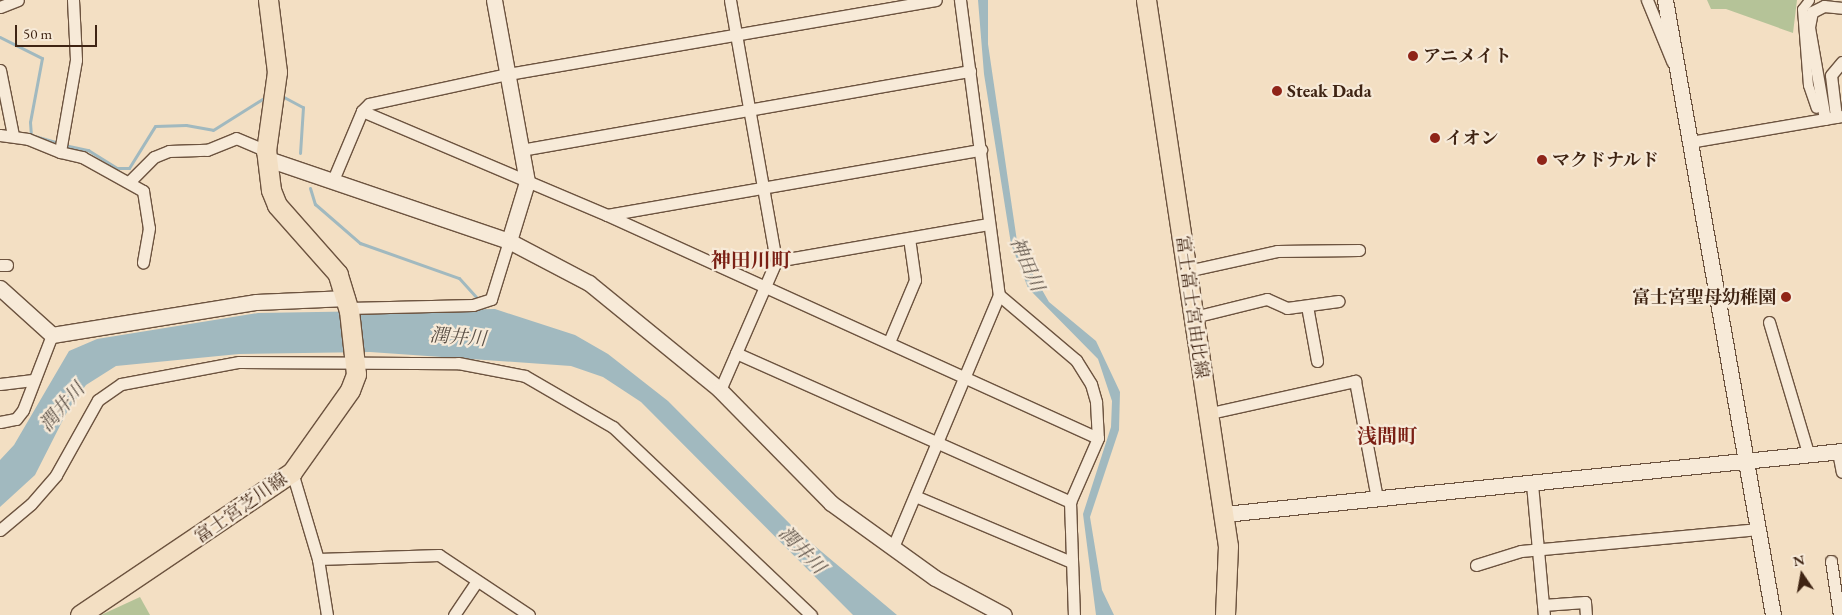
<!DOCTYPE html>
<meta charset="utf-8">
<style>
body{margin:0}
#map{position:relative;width:1842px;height:615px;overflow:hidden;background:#f3dfc3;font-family:"EB Garamond","Noto Serif JP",serif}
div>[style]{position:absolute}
.green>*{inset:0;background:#b5c398}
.water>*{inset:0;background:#a1b9bf}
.stream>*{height:3px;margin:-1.5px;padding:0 1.5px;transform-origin:1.5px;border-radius:1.5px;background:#a1b9bf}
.roads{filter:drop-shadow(1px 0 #6c533f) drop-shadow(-1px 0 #6c533f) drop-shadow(0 1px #6c533f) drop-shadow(0 -1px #6c533f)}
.pedestrian>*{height:9px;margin:-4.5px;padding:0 4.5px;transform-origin:4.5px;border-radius:4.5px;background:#f7ead8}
.minor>*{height:11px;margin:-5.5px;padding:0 5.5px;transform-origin:5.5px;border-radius:5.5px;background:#f7ead8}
.tertiary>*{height:15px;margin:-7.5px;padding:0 7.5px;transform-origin:7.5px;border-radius:7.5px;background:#f7ead8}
.primary>*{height:19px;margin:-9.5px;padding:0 9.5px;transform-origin:9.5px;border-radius:9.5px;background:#f3dfc3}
.dots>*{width:14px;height:14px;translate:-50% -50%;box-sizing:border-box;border:2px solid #f7ead8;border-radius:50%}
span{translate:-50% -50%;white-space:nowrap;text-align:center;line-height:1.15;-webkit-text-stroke:4.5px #f7ead8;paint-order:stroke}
.poi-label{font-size:18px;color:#3f2413;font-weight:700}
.left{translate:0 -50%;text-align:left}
.right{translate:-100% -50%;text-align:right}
.street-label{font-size:18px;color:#3f2413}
.water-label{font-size:19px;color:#5c5147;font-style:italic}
.quarter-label{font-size:20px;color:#7a1f14;font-weight:700}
.north{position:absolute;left:1777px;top:550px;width:50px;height:50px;-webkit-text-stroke:4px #f7ead8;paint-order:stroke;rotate:348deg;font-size:14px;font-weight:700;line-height:20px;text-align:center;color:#3f2413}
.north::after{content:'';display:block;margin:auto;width:18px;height:22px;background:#3f2413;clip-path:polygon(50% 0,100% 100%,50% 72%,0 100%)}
.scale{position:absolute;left:15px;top:25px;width:82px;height:22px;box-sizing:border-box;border:2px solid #3f2413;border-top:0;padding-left:6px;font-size:15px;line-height:18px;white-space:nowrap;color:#3f2413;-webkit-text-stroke:4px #f7ead8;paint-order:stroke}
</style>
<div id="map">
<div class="green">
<i style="clip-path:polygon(1707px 0,1797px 0,1793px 33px,1726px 9px,1711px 9px)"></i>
<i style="clip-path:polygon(140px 597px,150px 615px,101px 615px)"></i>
</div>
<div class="water">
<i style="clip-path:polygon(978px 0,988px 0,988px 44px,1018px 248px,1049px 302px,1096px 341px,1120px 392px,1119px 430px,1090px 517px,1102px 590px,1114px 615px,1096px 615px,1083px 514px,1111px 427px,1112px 401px,1098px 359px,1028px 288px,1011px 244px,984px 74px)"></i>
<i style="clip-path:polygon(495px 309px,575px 335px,608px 354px,668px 401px,797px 531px,897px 615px,853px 615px,641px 402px,603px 377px,571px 366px,370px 352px,239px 354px,116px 366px,86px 385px,68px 410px,35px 475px,0 507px,0 460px,14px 445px,69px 351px,97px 339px,258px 313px)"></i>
</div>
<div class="stream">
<i style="left:0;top:37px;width:47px;rotate:26.6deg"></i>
<i style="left:42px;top:58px;width:65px;rotate:100.6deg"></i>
<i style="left:30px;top:122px;width:13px;rotate:86deg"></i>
<i style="left:31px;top:135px;width:29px;rotate:16deg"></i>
<i style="left:280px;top:95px;width:26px;rotate:28deg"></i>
<i style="left:303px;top:107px;width:46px;rotate:93.7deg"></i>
<i style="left:64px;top:145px;width:25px;rotate:12deg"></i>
<i style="left:88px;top:150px;width:34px;rotate:32deg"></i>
<i style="left:117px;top:168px;width:12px"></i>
<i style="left:129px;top:168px;width:49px;rotate:-58.2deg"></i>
<i style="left:155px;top:126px;width:31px;rotate:-2deg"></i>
<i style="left:186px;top:125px;width:27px;rotate:10deg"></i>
<i style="left:213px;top:130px;width:64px;rotate:-32.2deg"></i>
<i style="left:310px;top:188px;width:17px;rotate:73deg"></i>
<i style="left:315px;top:204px;width:60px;rotate:40.9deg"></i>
<i style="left:360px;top:243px;width:105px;rotate:19.5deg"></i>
<i style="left:459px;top:278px;width:31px;rotate:48deg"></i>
</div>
<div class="roads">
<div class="pedestrian">
<i style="left:1809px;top:0;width:11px;rotate:128deg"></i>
<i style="left:1802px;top:9px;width:76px;rotate:85.5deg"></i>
<i style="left:1808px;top:85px;width:24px;rotate:71deg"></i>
</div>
<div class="minor">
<i style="left:73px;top:0;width:60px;rotate:87.1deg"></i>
<i style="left:76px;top:60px;width:93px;rotate:99.9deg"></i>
<i style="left:60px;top:152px;width:23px;rotate:13deg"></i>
<i style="left:82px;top:157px;width:70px;rotate:29.1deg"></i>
<i style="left:143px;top:191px;width:37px;rotate:81deg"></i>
<i style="left:149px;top:228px;width:35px;rotate:100deg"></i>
<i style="left:960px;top:0;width:298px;rotate:82.5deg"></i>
<i style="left:999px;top:295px;width:101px;rotate:40.2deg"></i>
<i style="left:1076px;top:360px;width:28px;rotate:58deg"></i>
<i style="left:1091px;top:384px;width:19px;rotate:74deg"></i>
<i style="left:1096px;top:402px;width:36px;rotate:87deg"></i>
<i style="left:1098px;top:438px;width:70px;rotate:113.6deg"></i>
<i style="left:1070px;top:502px;width:113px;rotate:88deg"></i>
<i style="left:1647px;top:0;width:66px;rotate:67.7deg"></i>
<i style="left:0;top:7px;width:19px;rotate:-21deg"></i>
<i style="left:0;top:70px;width:66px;rotate:78.7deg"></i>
<i style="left:362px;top:111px;width:266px;rotate:23deg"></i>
<i style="left:607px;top:215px;width:539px;rotate:24.43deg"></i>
<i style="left:1836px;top:117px;width:42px;rotate:-96.8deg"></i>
<i style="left:1831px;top:75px;width:17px;rotate:-50deg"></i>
<i style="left:1825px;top:119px;width:93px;rotate:-99.9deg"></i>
<i style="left:1809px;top:27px;width:15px;rotate:-79deg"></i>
<i style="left:1812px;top:12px;width:13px;rotate:-27deg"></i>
<i style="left:1824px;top:6px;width:18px;rotate:6deg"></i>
<i style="left:0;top:135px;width:28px;rotate:8deg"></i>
<i style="left:28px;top:139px;width:35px;rotate:22deg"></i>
<i style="left:1690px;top:142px;width:154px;rotate:-9.7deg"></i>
<i style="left:521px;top:150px;width:456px;rotate:-10deg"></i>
<i style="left:333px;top:180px;width:75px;rotate:-67.2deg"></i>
<i style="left:362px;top:111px;width:10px;rotate:-45deg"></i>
<i style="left:369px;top:104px;width:142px;rotate:-12.2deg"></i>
<i style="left:508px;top:74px;width:434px;rotate:-9.8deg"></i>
<i style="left:130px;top:181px;width:34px;rotate:-45deg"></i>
<i style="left:154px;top:157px;width:16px;rotate:-22deg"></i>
<i style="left:169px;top:151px;width:38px;rotate:-2deg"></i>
<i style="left:207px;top:150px;width:31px;rotate:-22deg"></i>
<i style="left:236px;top:138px;width:33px;rotate:23deg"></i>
<i style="left:607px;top:215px;width:380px;rotate:-9.9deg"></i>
<i style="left:776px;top:261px;width:214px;rotate:-9.9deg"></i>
<i style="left:0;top:265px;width:7px"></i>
<i style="left:1187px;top:271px;width:92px;rotate:-12.5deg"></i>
<i style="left:1277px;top:251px;width:82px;rotate:-0.7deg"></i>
<i style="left:1307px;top:306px;width:56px;rotate:79.7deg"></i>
<i style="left:348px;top:308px;width:125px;rotate:-1.4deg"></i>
<i style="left:473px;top:305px;width:19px;rotate:-18deg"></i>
<i style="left:491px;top:299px;width:61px;rotate:-72.8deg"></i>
<i style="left:1194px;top:317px;width:75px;rotate:-13.9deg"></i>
<i style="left:1267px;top:299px;width:22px;rotate:24deg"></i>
<i style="left:1287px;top:308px;width:52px;rotate:-7.7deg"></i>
<i style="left:1769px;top:322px;width:137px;rotate:73.4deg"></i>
<i style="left:889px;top:342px;width:67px;rotate:-67.2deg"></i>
<i style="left:915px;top:280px;width:42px;rotate:-98.1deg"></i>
<i style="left:736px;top:353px;width:366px;rotate:24deg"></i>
<i style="left:0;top:384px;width:33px;rotate:-7deg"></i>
<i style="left:720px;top:390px;width:141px;rotate:-66.5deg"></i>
<i style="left:776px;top:261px;width:265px;rotate:-100deg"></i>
<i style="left:1206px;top:414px;width:153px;rotate:-12.5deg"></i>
<i style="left:1355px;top:381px;width:119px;rotate:79.4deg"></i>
<i style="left:0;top:422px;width:16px;rotate:-11deg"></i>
<i style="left:16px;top:419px;width:11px;rotate:-52deg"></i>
<i style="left:23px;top:410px;width:80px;rotate:-68.9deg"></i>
<i style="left:1838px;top:452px;width:20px;rotate:79deg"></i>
<i style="left:292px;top:472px;width:91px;rotate:73.4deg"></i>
<i style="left:318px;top:559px;width:57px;rotate:80.9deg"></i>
<i style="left:1532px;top:484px;width:132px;rotate:84.8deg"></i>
<i style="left:915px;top:496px;width:169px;rotate:22.9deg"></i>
<i style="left:0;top:530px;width:40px;rotate:-40deg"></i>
<i style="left:31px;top:504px;width:38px;rotate:-49deg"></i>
<i style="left:56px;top:475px;width:86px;rotate:-60.8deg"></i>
<i style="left:98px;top:400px;width:28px;rotate:-35deg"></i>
<i style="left:121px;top:384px;width:120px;rotate:-10.6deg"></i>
<i style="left:239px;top:362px;width:219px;rotate:0.3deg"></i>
<i style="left:458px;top:363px;width:68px;rotate:11deg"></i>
<i style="left:525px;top:376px;width:102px;rotate:30.1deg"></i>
<i style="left:613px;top:427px;width:273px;rotate:43.5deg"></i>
<i style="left:893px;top:547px;width:273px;rotate:-67.2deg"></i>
<i style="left:318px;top:559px;width:121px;rotate:-1.9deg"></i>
<i style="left:439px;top:555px;width:108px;rotate:33.7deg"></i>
<i style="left:1831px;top:561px;width:55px;rotate:81.6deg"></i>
<i style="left:1476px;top:565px;width:47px;rotate:-17.3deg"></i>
<i style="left:1521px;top:551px;width:236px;rotate:-5.3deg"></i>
<i style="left:1543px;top:605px;width:42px;rotate:-4.1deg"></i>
<i style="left:1585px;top:602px;width:13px;rotate:86deg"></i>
<i style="left:454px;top:615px;width:40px;rotate:-56deg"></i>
</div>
<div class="tertiary">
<i style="left:494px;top:0;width:185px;rotate:79.7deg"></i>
<i style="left:527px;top:182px;width:62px;rotate:107deg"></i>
<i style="left:1665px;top:0;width:624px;rotate:80.04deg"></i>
<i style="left:268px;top:159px;width:255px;rotate:18.8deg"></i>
<i style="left:509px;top:241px;width:90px;rotate:27.7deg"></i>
<i style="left:589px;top:283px;width:169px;rotate:39.2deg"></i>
<i style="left:720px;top:390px;width:158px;rotate:45.5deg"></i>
<i style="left:831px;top:503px;width:128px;rotate:35.8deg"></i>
<i style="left:935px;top:578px;width:78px;rotate:28.2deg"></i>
<i style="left:0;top:288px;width:70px;rotate:42.1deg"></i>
<i style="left:52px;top:335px;width:207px;rotate:-9.2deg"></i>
<i style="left:256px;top:302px;width:91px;rotate:-2.5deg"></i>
<i style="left:1224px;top:514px;width:621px;rotate:-5.82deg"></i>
</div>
<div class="primary">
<i style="left:1146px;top:0;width:552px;rotate:81.46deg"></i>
<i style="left:1228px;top:546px;width:69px;rotate:92.5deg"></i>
<i style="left:80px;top:615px;width:256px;rotate:-34deg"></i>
<i style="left:292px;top:472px;width:100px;rotate:-54.7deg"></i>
<i style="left:350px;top:390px;width:17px;rotate:-69deg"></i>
<i style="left:356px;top:374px;width:63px;rotate:-96.3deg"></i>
<i style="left:349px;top:311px;width:39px;rotate:-107deg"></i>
<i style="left:338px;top:274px;width:92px;rotate:-131.5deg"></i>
<i style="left:277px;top:205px;width:16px;rotate:-112deg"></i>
<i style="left:271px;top:190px;width:39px;rotate:-97deg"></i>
<i style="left:266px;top:151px;width:80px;rotate:-82.1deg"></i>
<i style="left:277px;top:72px;width:73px;rotate:-97.1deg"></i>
</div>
</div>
<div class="dots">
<i style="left:1413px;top:56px;background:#8f2418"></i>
<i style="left:1277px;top:91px;background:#8f2418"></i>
<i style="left:1435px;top:138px;background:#8f2418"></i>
<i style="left:1542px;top:160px;background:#8f2418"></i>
<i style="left:1786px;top:297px;background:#8f2418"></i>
</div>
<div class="poi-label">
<span class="left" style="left:1423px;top:56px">アニメイト</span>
<span class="left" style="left:1287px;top:91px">Steak Dada</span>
<span class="left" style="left:1445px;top:138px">イオン</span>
<span class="left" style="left:1552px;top:160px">マクドナルド</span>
<span class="right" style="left:1776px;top:297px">富士宮聖母幼稚園</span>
</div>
<div class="street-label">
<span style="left:1192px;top:307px;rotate:82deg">富士富士宮由比線</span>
<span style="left:241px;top:508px;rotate:-35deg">富士宮芝川線</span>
</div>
<div class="water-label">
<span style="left:1027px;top:264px;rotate:66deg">神田川</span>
<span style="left:458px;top:337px;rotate:4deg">潤井川</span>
<span style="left:62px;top:407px;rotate:-49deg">潤井川</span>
<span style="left:802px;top:550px;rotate:46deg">潤井川</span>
</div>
<div class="quarter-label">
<span style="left:751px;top:260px">神田川町</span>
<span style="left:1387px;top:436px">浅間町</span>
</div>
<div class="north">N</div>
<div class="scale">50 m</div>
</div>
